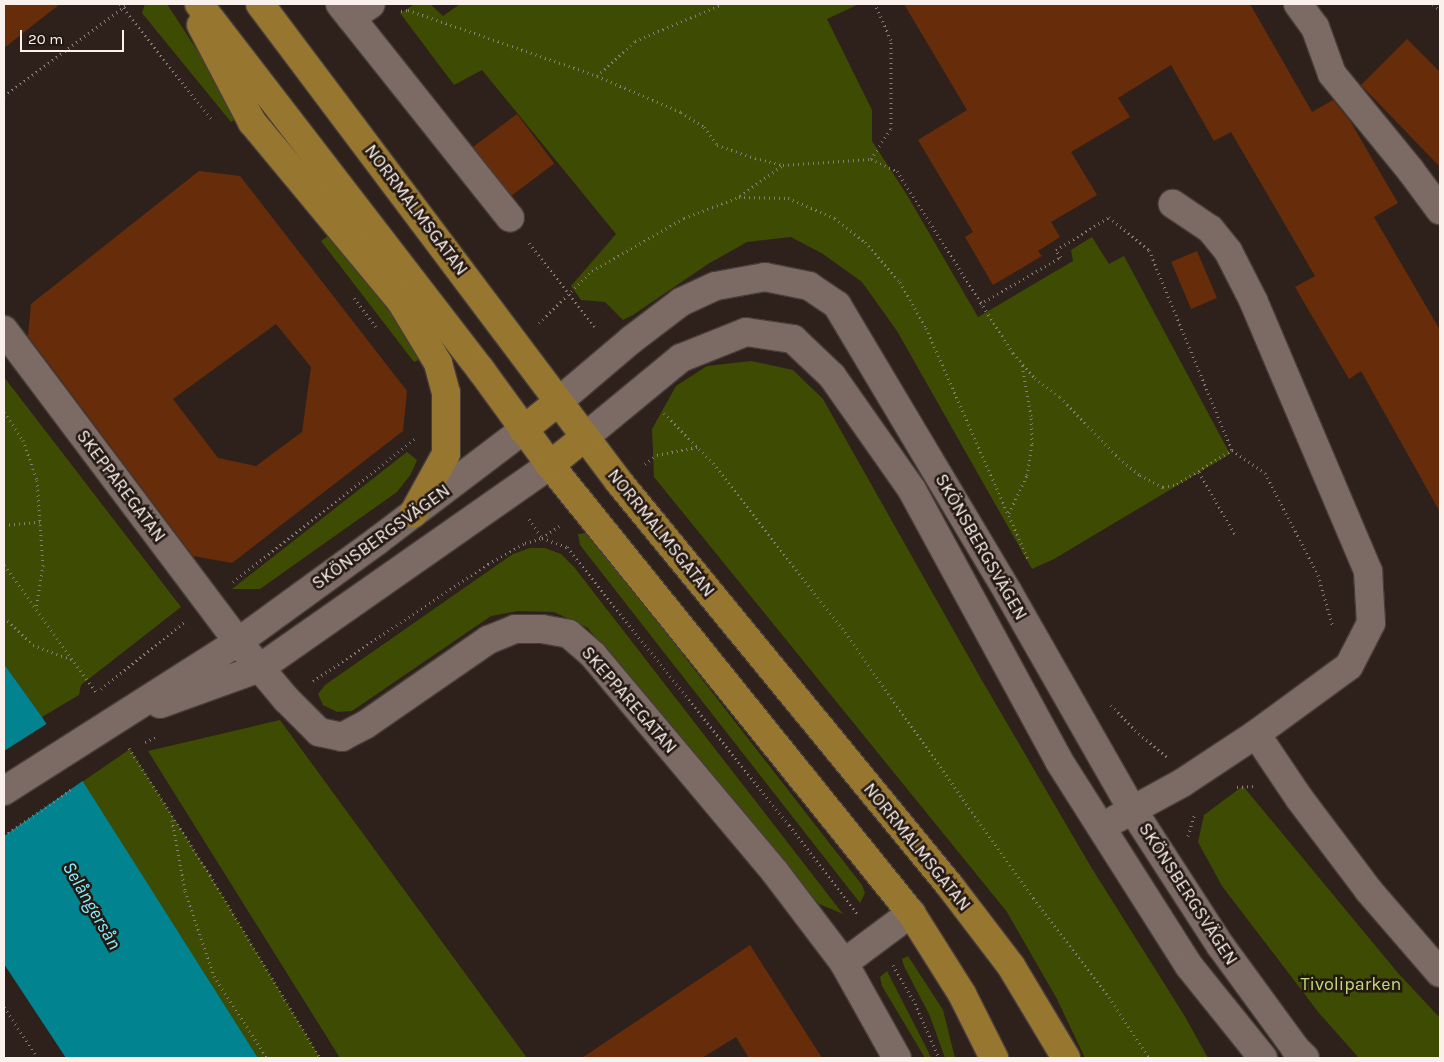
<!DOCTYPE html>
<meta charset="utf-8">
<style>
body{margin:0}
#map{position:relative;width:1444px;height:1062px;overflow:hidden;background:#2e211b;font-family:Karla,sans-serif}
div>[style]{position:absolute}
.green>*{inset:0;background:#3d4b03}
.water>*{inset:0;background:#028390}
.pier>*{inset:0;background:#2e211b}
.building>*{inset:0;background:#672c0a;transform-origin:0 0}
.path>*{height:3px;margin-top:-1.5px;transform-origin:0;background:repeating-linear-gradient(90deg,#887d78 0 1px,transparent 0 5px)}
.roads{filter:drop-shadow(1px 0 #483e39) drop-shadow(-1px 0 #483e39) drop-shadow(0 1px #483e39) drop-shadow(0 -1px #483e39)}
.minor>*{height:28px;margin:-14px;padding:0 14px;transform-origin:14px;border-radius:14px;background:#7b6b64}
.major>*{height:28px;margin:-14px;padding:0 14px;transform-origin:14px;border-radius:14px;background:#977730}
span{translate:-50% -50%;white-space:nowrap;text-align:center;line-height:1.15;-webkit-text-stroke:5px #241812;paint-order:stroke}
.street-label{font-size:18px;color:#faf1ed}
.park-label{font-size:18px;color:#c2db7b}
.water-label{font-size:19px;color:#86f0fe;font-style:italic}
.frame{position:absolute;inset:0;border:5px solid #faf1ed;pointer-events:none}
.scale{position:absolute;left:20px;top:30px;width:104px;height:22px;box-sizing:border-box;border:2px solid #faf1ed;border-top:0;padding-left:6px;font-size:15px;line-height:18px;white-space:nowrap;color:#faf1ed;-webkit-text-stroke:4px #241812;paint-order:stroke}
</style>
<div id="map">
<div class="green">
<i style="clip-path:polygon(145px 4px,167px 4px,240px 116px,231px 122px,142px 13px)"></i>
<i style="clip-path:polygon(415px 4px,430px 4px,443px 16px,460px 4px,859px 4px,827px 19px,872px 110px,872px 141px,907px 195px,978px 317px,1073px 261px,1071px 250px,1092px 237px,1109px 264px,1124px 256px,1230px 454px,1054px 559px,1032px 569px,897px 331px,862px 282px,823px 254px,791px 237px,747px 242px,708px 264px,633px 315px,623px 320px,605px 302px,581px 300px,571px 286px,616px 234px,482px 70px,454px 85px,400px 13px)"></i>
<i style="clip-path:polygon(332px 233px,401px 324px,421px 359px,414px 362px,321px 241px)"></i>
<i style="clip-path:polygon(751px 361px,793px 370px,823px 399px,980px 677px,1091px 867px,1184px 1015px,1208px 1058px,1085px 1058px,1057px 999px,1007px 912px,654px 477px,652px 429px,676px 386px,707px 366px)"></i>
<i style="clip-path:polygon(4px 377px,181px 607px,81px 685px,79px 695px,42px 717px,4px 664px)"></i>
<i style="clip-path:polygon(407px 452px,417px 460px,411px 474px,397px 492px,260px 589px,232px 589px)"></i>
<i style="clip-path:polygon(586px 533px,596px 543px,862px 885px,865px 893px,860px 903px,580px 545px,578px 534px)"></i>
<i style="clip-path:polygon(530px 548px,545px 548px,561px 554px,574px 567px,843px 914px,819px 904px,701px 769px,588px 628px,554px 612px,518px 611px,491px 616px,352px 711px,337px 712px,323px 705px,318px 694px,325px 685px,513px 554px)"></i>
<i style="clip-path:polygon(280px 720px,527px 1058px,340px 1058px,148px 751px)"></i>
<i style="clip-path:polygon(130px 749px,210px 875px,320px 1058px,258px 1058px,82px 782px)"></i>
<i style="clip-path:polygon(1243px 786px,1398px 973px,1440px 1018px,1440px 1058px,1359px 1058px,1319px 1013px,1222px 886px,1198px 842px,1204px 815px)"></i>
<i style="clip-path:polygon(908px 956px,943px 1010px,955px 1058px,945px 1058px,930px 1016px,904px 966px,902px 959px)"></i>
<i style="clip-path:polygon(887px 971px,928px 1051px,931px 1058px,925px 1058px,882px 986px,880px 977px)"></i>
</div>
<div class="water">
<i style="clip-path:polygon(4px 664px,42px 717px,258px 1058px,66px 1058px,4px 964px)"></i>
</div>
<div class="pier">
<i style="clip-path:polygon(48px 723px,84px 780px,4px 836px,4px 751px)"></i>
</div>
<div class="building">
<i style="clip-path:polygon(4px 4px,60px 4px,4px 48px)"></i>
<i style="clip-path:polygon(904px 4px,1250px 4px,1312px 112px,1333px 100px,1350px 121px,1398px 203px,1374px 217px,1440px 330px,1440px 512px,1361px 371px,1349px 379px,1295px 287px,1315px 276px,1231px 132px,1214px 141px,1171px 65px,1118px 98px,1130px 117px,1071px 152px,1097px 195px,1051px 222px,1060px 237px,1038px 251px,1042px 256px,993px 285px,965px 237px,973px 232px,918px 140px,967px 110px)"></i>
<i style="clip-path:polygon(1407px 39px,1440px 72px,1440px 167px,1361px 85px)"></i>
<i style="left:517px;top:114px;width:62px;height:55px;rotate:53deg"></i>
<i style="clip-path:polygon(evenodd,199px 171px,240px 176px,407px 391px,403px 431px,232px 563px,193px 556px,28px 336px,31px 304px,199px 171px,276px 324px,311px 367px,302px 432px,256px 466px,218px 458px,173px 399px,276px 324px)"></i>
<i style="left:1197px;top:251px;width:51px;height:28px;rotate:67deg"></i>
<i style="clip-path:polygon(750px 945px,822px 1058px,749px 1058px,736px 1037px,702px 1058px,582px 1058px)"></i>
</div>
<div class="path">
<i style="left:120px;top:4px;width:149px;rotate:51.5deg"></i>
<i style="left:1433px;top:4px;width:9px;rotate:41deg"></i>
<i style="left:401px;top:11px;width:7px;rotate:-8deg"></i>
<i style="left:408px;top:10px;width:200px;rotate:19.2deg"></i>
<i style="left:597px;top:76px;width:91px;rotate:23.2deg"></i>
<i style="left:681px;top:112px;width:27px;rotate:33deg"></i>
<i style="left:704px;top:127px;width:22px;rotate:54deg"></i>
<i style="left:717px;top:145px;width:40px;rotate:18.9deg"></i>
<i style="left:755px;top:158px;width:29px;rotate:14deg"></i>
<i style="left:783px;top:165px;width:88px;rotate:-3.9deg"></i>
<i style="left:871px;top:159px;width:29px;rotate:25deg"></i>
<i style="left:897px;top:171px;width:216px;rotate:57.5deg"></i>
<i style="left:1013px;top:353px;width:33px;rotate:49deg"></i>
<i style="left:1035px;top:378px;width:31px;rotate:37deg"></i>
<i style="left:1060px;top:397px;width:85px;rotate:46deg"></i>
<i style="left:1119px;top:458px;width:27px;rotate:39deg"></i>
<i style="left:1140px;top:475px;width:26px;rotate:28deg"></i>
<i style="left:1163px;top:487px;width:14px;rotate:-12deg"></i>
<i style="left:1177px;top:484px;width:65px;rotate:-31.7deg"></i>
<i style="left:597px;top:76px;width:52px;rotate:-42.6deg"></i>
<i style="left:635px;top:41px;width:95px;rotate:-22.8deg"></i>
<i style="left:4px;top:96px;width:154px;rotate:-36.6deg"></i>
<i style="left:871px;top:159px;width:37px;rotate:-57deg"></i>
<i style="left:891px;top:128px;width:88px;rotate:-90deg"></i>
<i style="left:891px;top:40px;width:39px;rotate:-114deg"></i>
<i style="left:740px;top:196px;width:53px;rotate:-35.8deg"></i>
<i style="left:529px;top:243px;width:108px;rotate:51.8deg"></i>
<i style="left:354px;top:298px;width:36px;rotate:53deg"></i>
<i style="left:980px;top:304px;width:94px;rotate:-30.1deg"></i>
<i style="left:1061px;top:257px;width:9px;rotate:-126deg"></i>
<i style="left:1056px;top:250px;width:62px;rotate:-31.9deg"></i>
<i style="left:1109px;top:217px;width:52px;rotate:39.5deg"></i>
<i style="left:1149px;top:250px;width:217px;rotate:67.5deg"></i>
<i style="left:1232px;top:450px;width:40px;rotate:34.9deg"></i>
<i style="left:1265px;top:473px;width:115px;rotate:62.5deg"></i>
<i style="left:1318px;top:575px;width:54px;rotate:73.9deg"></i>
<i style="left:539px;top:323px;width:74px;rotate:-44.5deg"></i>
<i style="left:592px;top:271px;width:106px;rotate:-29.9deg"></i>
<i style="left:684px;top:218px;width:59px;rotate:-20.9deg"></i>
<i style="left:739px;top:197px;width:49px;rotate:1.2deg"></i>
<i style="left:788px;top:198px;width:51px;rotate:23.1deg"></i>
<i style="left:835px;top:218px;width:38px;rotate:39deg"></i>
<i style="left:865px;top:242px;width:53px;rotate:48.8deg"></i>
<i style="left:900px;top:282px;width:53px;rotate:60.5deg"></i>
<i style="left:926px;top:328px;width:253px;rotate:66.2deg"></i>
<i style="left:4px;top:412px;width:34px;rotate:56deg"></i>
<i style="left:23px;top:440px;width:42px;rotate:70.7deg"></i>
<i style="left:37px;top:480px;width:85px;rotate:86deg"></i>
<i style="left:43px;top:565px;width:45px;rotate:99deg"></i>
<i style="left:664px;top:413px;width:70px;rotate:45.6deg"></i>
<i style="left:713px;top:463px;width:209px;rotate:52deg"></i>
<i style="left:842px;top:628px;width:331px;rotate:54.7deg"></i>
<i style="left:1033px;top:898px;width:125px;rotate:52.5deg"></i>
<i style="left:1109px;top:997px;width:73px;rotate:56.7deg"></i>
<i style="left:645px;top:464px;width:15px;rotate:-37deg"></i>
<i style="left:657px;top:455px;width:41px;rotate:-11.3deg"></i>
<i style="left:1199px;top:472px;width:74px;rotate:60deg"></i>
<i style="left:1009px;top:513px;width:42px;rotate:-64.7deg"></i>
<i style="left:1027px;top:475px;width:31px;rotate:-81deg"></i>
<i style="left:1032px;top:444px;width:28px;rotate:-92deg"></i>
<i style="left:1031px;top:416px;width:52px;rotate:-100deg"></i>
<i style="left:529px;top:519px;width:23px;rotate:56deg"></i>
<i style="left:542px;top:538px;width:27px;rotate:20deg"></i>
<i style="left:567px;top:547px;width:356px;rotate:51.4deg"></i>
<i style="left:789px;top:825px;width:113px;rotate:52.5deg"></i>
<i style="left:4px;top:525px;width:36px;rotate:-5deg"></i>
<i style="left:4px;top:565px;width:158px;rotate:54deg"></i>
<i style="left:233px;top:582px;width:231px;rotate:-38.2deg"></i>
<i style="left:4px;top:617px;width:40px;rotate:44deg"></i>
<i style="left:33px;top:645px;width:43px;rotate:20.6deg"></i>
<i style="left:313px;top:681px;width:211px;rotate:-33.8deg"></i>
<i style="left:488px;top:564px;width:43px;rotate:-29.6deg"></i>
<i style="left:525px;top:543px;width:18px;rotate:-16deg"></i>
<i style="left:542px;top:538px;width:21px;rotate:-35deg"></i>
<i style="left:101px;top:689px;width:107px;rotate:-38.9deg"></i>
<i style="left:1111px;top:705px;width:35px;rotate:46deg"></i>
<i style="left:1135px;top:730px;width:42px;rotate:40.2deg"></i>
<i style="left:145px;top:742px;width:14px;rotate:-25deg"></i>
<i style="left:129px;top:748px;width:151px;rotate:57.5deg"></i>
<i style="left:210px;top:875px;width:214px;rotate:59deg"></i>
<i style="left:1237px;top:787px;width:16px;rotate:-4deg"></i>
<i style="left:172px;top:820px;width:72px;rotate:79.6deg"></i>
<i style="left:185px;top:891px;width:90px;rotate:71.2deg"></i>
<i style="left:214px;top:976px;width:98px;rotate:57.1deg"></i>
<i style="left:4px;top:836px;width:84px;rotate:-34.8deg"></i>
<i style="left:1188px;top:836px;width:24px;rotate:-73deg"></i>
<i style="left:893px;top:965px;width:39px;rotate:60deg"></i>
<i style="left:913px;top:999px;width:64px;rotate:66.2deg"></i>
<i style="left:4px;top:1007px;width:61px;rotate:56.3deg"></i>
</div>
<div class="roads">
<div class="minor">
<i style="left:340px;top:4px;width:273px;rotate:51.5deg"></i>
<i style="left:1298px;top:4px;width:29px;rotate:54deg"></i>
<i style="left:1315px;top:27px;width:50px;rotate:70.1deg"></i>
<i style="left:1332px;top:74px;width:125px;rotate:50.8deg"></i>
<i style="left:1411px;top:171px;width:49px;rotate:53.4deg"></i>
<i style="left:351px;top:18px;width:24px;rotate:-35deg"></i>
<i style="left:4px;top:330px;width:390px;rotate:53.1deg"></i>
<i style="left:238px;top:642px;width:75px;rotate:49.9deg"></i>
<i style="left:286px;top:699px;width:47px;rotate:45deg"></i>
<i style="left:319px;top:732px;width:24px;rotate:12deg"></i>
<i style="left:342px;top:737px;width:26px;rotate:-28deg"></i>
<i style="left:365px;top:725px;width:150px;rotate:-34.6deg"></i>
<i style="left:488px;top:640px;width:29px;rotate:-22deg"></i>
<i style="left:515px;top:629px;width:27px"></i>
<i style="left:542px;top:629px;width:27px;rotate:10deg"></i>
<i style="left:569px;top:634px;width:32px;rotate:41deg"></i>
<i style="left:593px;top:655px;width:283px;rotate:50deg"></i>
<i style="left:775px;top:872px;width:114px;rotate:52.8deg"></i>
<i style="left:558px;top:402px;width:96px;rotate:-40.3deg"></i>
<i style="left:631px;top:340px;width:63px;rotate:-37.2deg"></i>
<i style="left:681px;top:302px;width:38px;rotate:-25deg"></i>
<i style="left:716px;top:286px;width:50px;rotate:-10.4deg"></i>
<i style="left:765px;top:277px;width:45px;rotate:11.6deg"></i>
<i style="left:809px;top:286px;width:34px;rotate:34deg"></i>
<i style="left:837px;top:305px;width:334px;rotate:59.2deg"></i>
<i style="left:1008px;top:592px;width:250px;rotate:60.3deg"></i>
<i style="left:1132px;top:809px;width:162px;rotate:57.1deg"></i>
<i style="left:1220px;top:945px;width:127px;rotate:53.9deg"></i>
<i style="left:1295px;top:1048px;width:14px;rotate:45deg"></i>
<i style="left:585px;top:437px;width:124px;rotate:-39.5deg"></i>
<i style="left:681px;top:358px;width:70px;rotate:-21.8deg"></i>
<i style="left:746px;top:332px;width:48px;rotate:8.5deg"></i>
<i style="left:793px;top:339px;width:54px;rotate:43.5deg"></i>
<i style="left:832px;top:376px;width:139px;rotate:54.9deg"></i>
<i style="left:912px;top:490px;width:308px;rotate:61.5deg"></i>
<i style="left:1059px;top:761px;width:243px;rotate:57.6deg"></i>
<i style="left:1189px;top:966px;width:118px;rotate:51.2deg"></i>
<i style="left:160px;top:704px;width:106px;rotate:-19.8deg"></i>
<i style="left:260px;top:668px;width:354px;rotate:-35deg"></i>
<i style="left:1256px;top:734px;width:77px;rotate:56.1deg"></i>
<i style="left:1299px;top:798px;width:116px;rotate:53deg"></i>
<i style="left:1369px;top:891px;width:108px;rotate:49.1deg"></i>
<i style="left:4px;top:791px;width:277px;rotate:-32.5deg"></i>
<i style="left:238px;top:642px;width:172px;rotate:-36deg"></i>
<i style="left:377px;top:541px;width:183px;rotate:-37.2deg"></i>
<i style="left:1116px;top:819px;width:75px;rotate:-28.6deg"></i>
<i style="left:1182px;top:783px;width:89px;rotate:-33.5deg"></i>
<i style="left:1256px;top:734px;width:115px;rotate:-36.2deg"></i>
<i style="left:1349px;top:666px;width:48px;rotate:-62.9deg"></i>
<i style="left:1371px;top:623px;width:52px;rotate:-93.3deg"></i>
<i style="left:1368px;top:571px;width:292px;rotate:-113deg"></i>
<i style="left:1254px;top:302px;width:57px;rotate:-117deg"></i>
<i style="left:1228px;top:251px;width:28px;rotate:-129deg"></i>
<i style="left:1210px;top:229px;width:45px;rotate:-146deg"></i>
<i style="left:897px;top:1058px;width:109px;rotate:-119.2deg"></i>
<i style="left:844px;top:963px;width:84px;rotate:-36.7deg"></i>
</div>
<div class="major">
<i style="left:199px;top:4px;width:462px;rotate:52.4deg"></i>
<i style="left:481px;top:370px;width:117px;rotate:54deg"></i>
<i style="left:550px;top:465px;width:575px;rotate:51.14deg"></i>
<i style="left:911px;top:913px;width:96px;rotate:57.8deg"></i>
<i style="left:962px;top:994px;width:72px;rotate:63.4deg"></i>
<i style="left:260px;top:4px;width:598px;rotate:53.09deg"></i>
<i style="left:619px;top:482px;width:522px;rotate:50.67deg"></i>
<i style="left:950px;top:886px;width:101px;rotate:52.7deg"></i>
<i style="left:1011px;top:966px;width:107px;rotate:59.1deg"></i>
<i style="left:201px;top:25px;width:110px;rotate:62.3deg"></i>
<i style="left:252px;top:122px;width:231px;rotate:50.3deg"></i>
<i style="left:400px;top:300px;width:74px;rotate:58.9deg"></i>
<i style="left:438px;top:363px;width:31px;rotate:75deg"></i>
<i style="left:446px;top:393px;width:61px;rotate:90deg"></i>
<i style="left:446px;top:454px;width:68px;rotate:118.8deg"></i>
<i style="left:523px;top:430px;width:45px;rotate:-38.7deg"></i>
<i style="left:550px;top:465px;width:45px;rotate:-38.7deg"></i>
</div>
</div>
<div class="street-label">
<span style="left:416px;top:210px;rotate:53deg">NORRMALMSGATAN</span>
<span style="left:121px;top:486px;rotate:53deg">SKEPPAREGATAN</span>
<span style="left:661px;top:533px;rotate:51deg">NORRMALMSGATAN</span>
<span style="left:381px;top:537px;rotate:-36deg">SKÖNSBERGSVÄGEN</span>
<span style="left:981px;top:547px;rotate:60deg">SKÖNSBERGSVÄGEN</span>
<span style="left:629px;top:700px;rotate:49deg">SKEPPAREGATAN</span>
<span style="left:917px;top:847px;rotate:51deg">NORRMALMSGATAN</span>
<span style="left:1188px;top:894px;rotate:57deg">SKÖNSBERGSVÄGEN</span>
</div>
<div class="park-label">
<span style="left:1351px;top:984px">Tivoliparken</span>
</div>
<div class="water-label">
<span style="left:91px;top:906px;rotate:60deg">Selångersån</span>
</div>
<div class="frame"></div>
<div class="scale">20 m</div>
</div>
